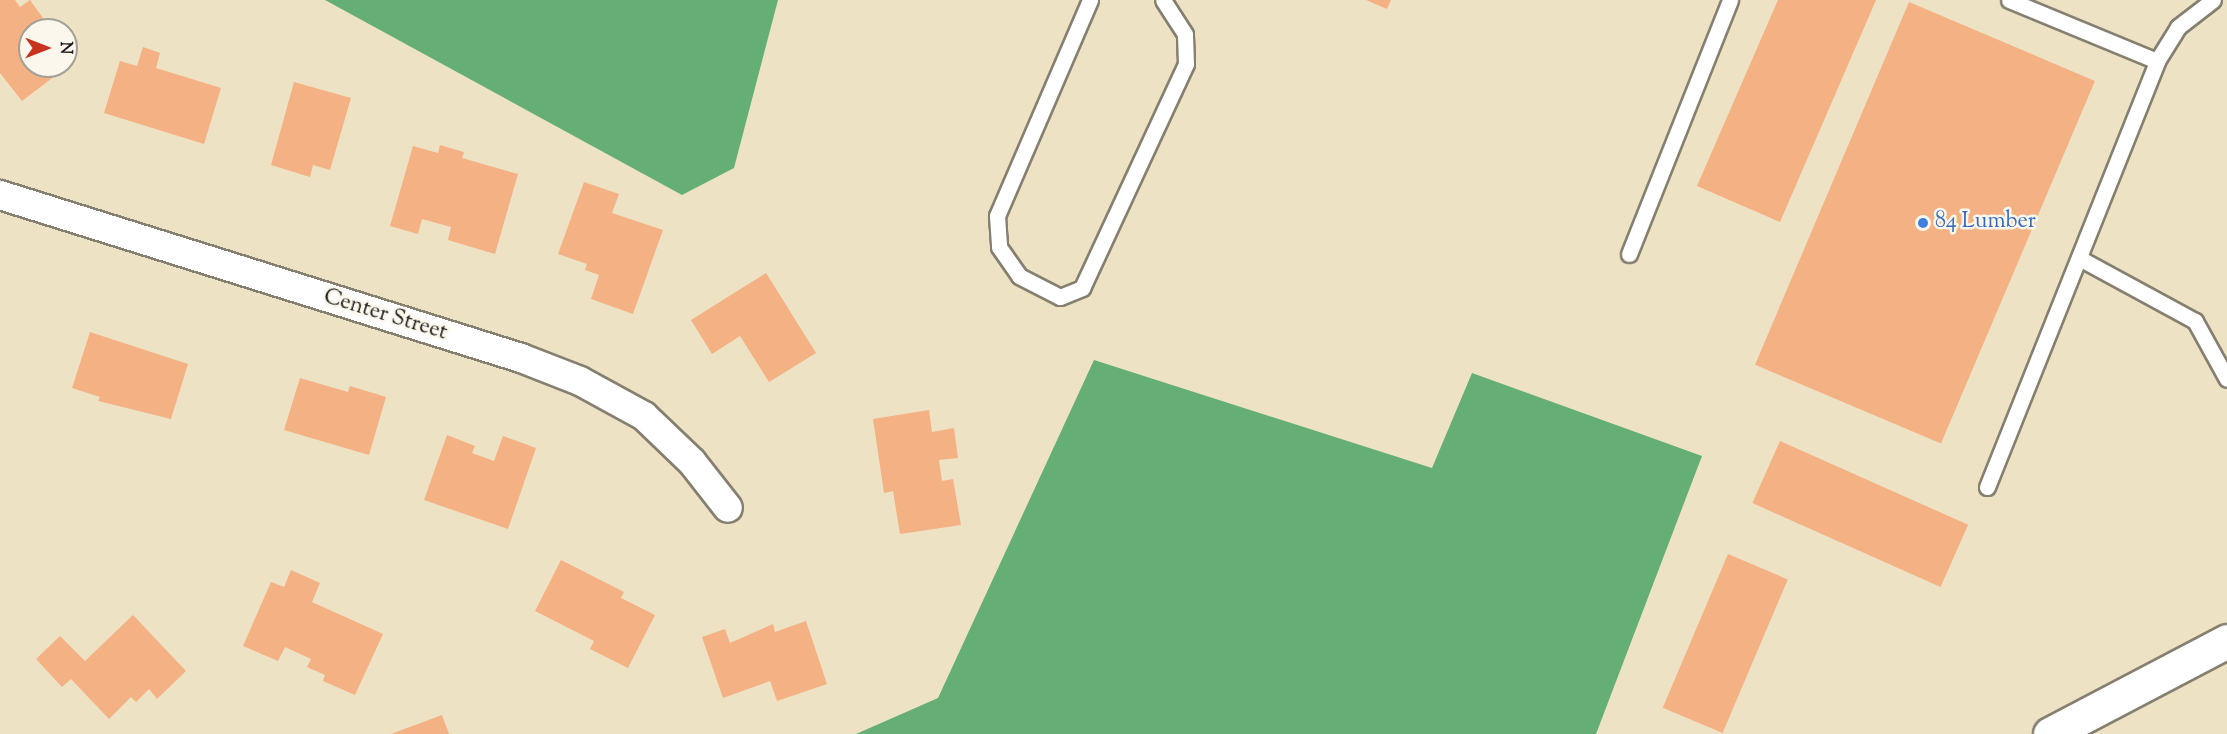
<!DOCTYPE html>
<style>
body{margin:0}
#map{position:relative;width:2227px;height:734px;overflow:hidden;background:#eee2c4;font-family:"Sorts Mill Goudy",serif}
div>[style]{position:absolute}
.forest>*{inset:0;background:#65af77}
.building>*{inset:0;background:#f3b184;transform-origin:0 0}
.roads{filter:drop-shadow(2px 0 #857f70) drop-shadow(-2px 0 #857f70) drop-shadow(0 2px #857f70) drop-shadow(0 -2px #857f70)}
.lane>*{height:15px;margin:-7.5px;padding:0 7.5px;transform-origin:7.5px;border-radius:7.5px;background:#fff}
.street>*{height:28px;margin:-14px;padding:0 14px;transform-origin:14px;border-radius:14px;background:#fff}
.secondary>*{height:33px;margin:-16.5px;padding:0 16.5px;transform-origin:16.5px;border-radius:16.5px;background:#fff}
.dots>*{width:16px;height:16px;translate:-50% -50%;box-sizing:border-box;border:3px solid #fbf7ec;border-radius:50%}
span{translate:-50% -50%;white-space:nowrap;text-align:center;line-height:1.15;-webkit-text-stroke:5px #fbf7ec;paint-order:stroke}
.shop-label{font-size:22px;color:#366cbe}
.left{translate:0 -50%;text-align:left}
.street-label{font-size:22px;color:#1c1c1c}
.north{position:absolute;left:18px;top:18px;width:60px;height:60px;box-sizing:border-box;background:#fbf7ec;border:2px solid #a29f99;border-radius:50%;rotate:90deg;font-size:16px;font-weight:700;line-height:24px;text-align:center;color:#1c1c1c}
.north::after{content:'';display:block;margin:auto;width:21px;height:27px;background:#c8321e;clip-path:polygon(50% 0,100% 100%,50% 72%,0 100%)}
</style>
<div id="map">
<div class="forest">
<i style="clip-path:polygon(325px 0,778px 0,734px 168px,682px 195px)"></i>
<i style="clip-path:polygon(1094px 360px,1432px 468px,1472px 373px,1702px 456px,1596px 734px,856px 734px,938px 698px)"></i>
</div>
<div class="building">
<i style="clip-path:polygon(0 0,15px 0,20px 7px,30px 0,43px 18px,36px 23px,41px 30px,30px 30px,30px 66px,68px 66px,22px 101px,0 73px)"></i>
<i style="clip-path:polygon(1366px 0,1391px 0,1387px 9px)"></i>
<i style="clip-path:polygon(1778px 0,1876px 0,1780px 222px,1697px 186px)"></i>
<i style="left:1909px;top:2px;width:202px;height:394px;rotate:23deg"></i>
<i style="clip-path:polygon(143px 47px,160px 53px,156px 68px,221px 88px,204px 144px,104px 113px,120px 61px,137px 66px)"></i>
<i style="clip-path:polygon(294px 82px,351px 98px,330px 170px,313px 165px,310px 177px,271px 165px)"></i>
<i style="clip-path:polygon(440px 145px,464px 152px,462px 158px,518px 174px,495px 254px,448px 240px,451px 227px,422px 219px,418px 234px,390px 226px,413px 146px,438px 153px)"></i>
<i style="clip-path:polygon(584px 182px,619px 194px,612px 213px,663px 230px,633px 314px,591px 299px,599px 275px,585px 270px,587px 264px,558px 254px)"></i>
<i style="clip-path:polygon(766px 273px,816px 353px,769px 382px,740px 336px,712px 354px,691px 320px)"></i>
<i style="clip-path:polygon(90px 332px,188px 364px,171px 419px,98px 401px,100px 397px,72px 388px)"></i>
<i style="clip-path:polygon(300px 378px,348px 392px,350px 386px,386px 397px,369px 455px,284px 430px)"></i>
<i style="clip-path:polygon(929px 410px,932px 432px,954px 428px,958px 458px,939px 460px,942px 481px,953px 479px,961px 525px,900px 534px,893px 491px,884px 493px,873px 419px)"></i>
<i style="clip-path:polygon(447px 435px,475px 446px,472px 453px,494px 461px,503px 436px,536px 448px,508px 529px,424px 500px)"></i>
<i style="left:1780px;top:441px;width:206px;height:68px;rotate:24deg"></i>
<i style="left:1728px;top:554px;width:65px;height:167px;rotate:23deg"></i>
<i style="clip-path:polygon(561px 560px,624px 592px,621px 598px,655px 615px,628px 668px,590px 649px,594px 641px,535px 611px)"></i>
<i style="clip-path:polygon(291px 570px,320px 583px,312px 602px,383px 634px,355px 695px,323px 681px,325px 675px,307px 667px,311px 659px,285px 647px,278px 661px,243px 646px,271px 582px,284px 587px)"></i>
<i style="clip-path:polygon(133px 615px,186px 671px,157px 699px,149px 689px,136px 702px,131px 697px,109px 719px,71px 679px,62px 687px,36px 659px,60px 636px,85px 661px)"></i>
<i style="clip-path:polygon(806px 621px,827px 684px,777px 701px,770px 681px,723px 698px,702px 637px,725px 629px,730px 643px,773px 624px,775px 632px)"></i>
<i style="clip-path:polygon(442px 715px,449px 734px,391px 734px)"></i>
</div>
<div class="roads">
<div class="lane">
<i style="left:1090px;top:0;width:235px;rotate:113.3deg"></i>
<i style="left:997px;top:216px;width:31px;rotate:86deg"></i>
<i style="left:999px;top:247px;width:35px;rotate:55deg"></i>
<i style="left:1019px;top:276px;width:46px;rotate:27.1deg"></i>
<i style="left:1060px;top:297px;width:24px;rotate:-22deg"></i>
<i style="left:1082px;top:288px;width:247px;rotate:-65.1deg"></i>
<i style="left:1186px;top:64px;width:30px;rotate:-92deg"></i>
<i style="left:1185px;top:34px;width:40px;rotate:-122.9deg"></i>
<i style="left:2009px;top:0;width:160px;rotate:22.4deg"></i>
<i style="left:1629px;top:254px;width:273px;rotate:-68.3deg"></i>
<i style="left:2079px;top:258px;width:132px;rotate:28.5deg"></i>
<i style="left:2195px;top:321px;width:66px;rotate:61.1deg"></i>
<i style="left:1987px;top:487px;width:459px;rotate:-68.2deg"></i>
<i style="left:2157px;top:61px;width:40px;rotate:-58deg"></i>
<i style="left:2178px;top:27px;width:44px;rotate:-37.6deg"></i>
</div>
<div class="street">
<i style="left:0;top:195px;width:546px;rotate:17.37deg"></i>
<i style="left:521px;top:358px;width:63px;rotate:21.3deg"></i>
<i style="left:580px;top:381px;width:73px;rotate:28.7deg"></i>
<i style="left:644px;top:416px;width:66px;rotate:43.8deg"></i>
<i style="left:692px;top:462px;width:58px;rotate:52deg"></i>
</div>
<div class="secondary">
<i style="left:2050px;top:734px;width:200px;rotate:-27.7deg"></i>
</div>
</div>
<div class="dots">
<i style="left:1923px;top:223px;background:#3f7fe0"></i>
</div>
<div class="shop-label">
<span class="left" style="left:1935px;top:223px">84 Lumber</span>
</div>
<div class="street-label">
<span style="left:385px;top:316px;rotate:17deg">Center Street</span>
</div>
<div class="north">N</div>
</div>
